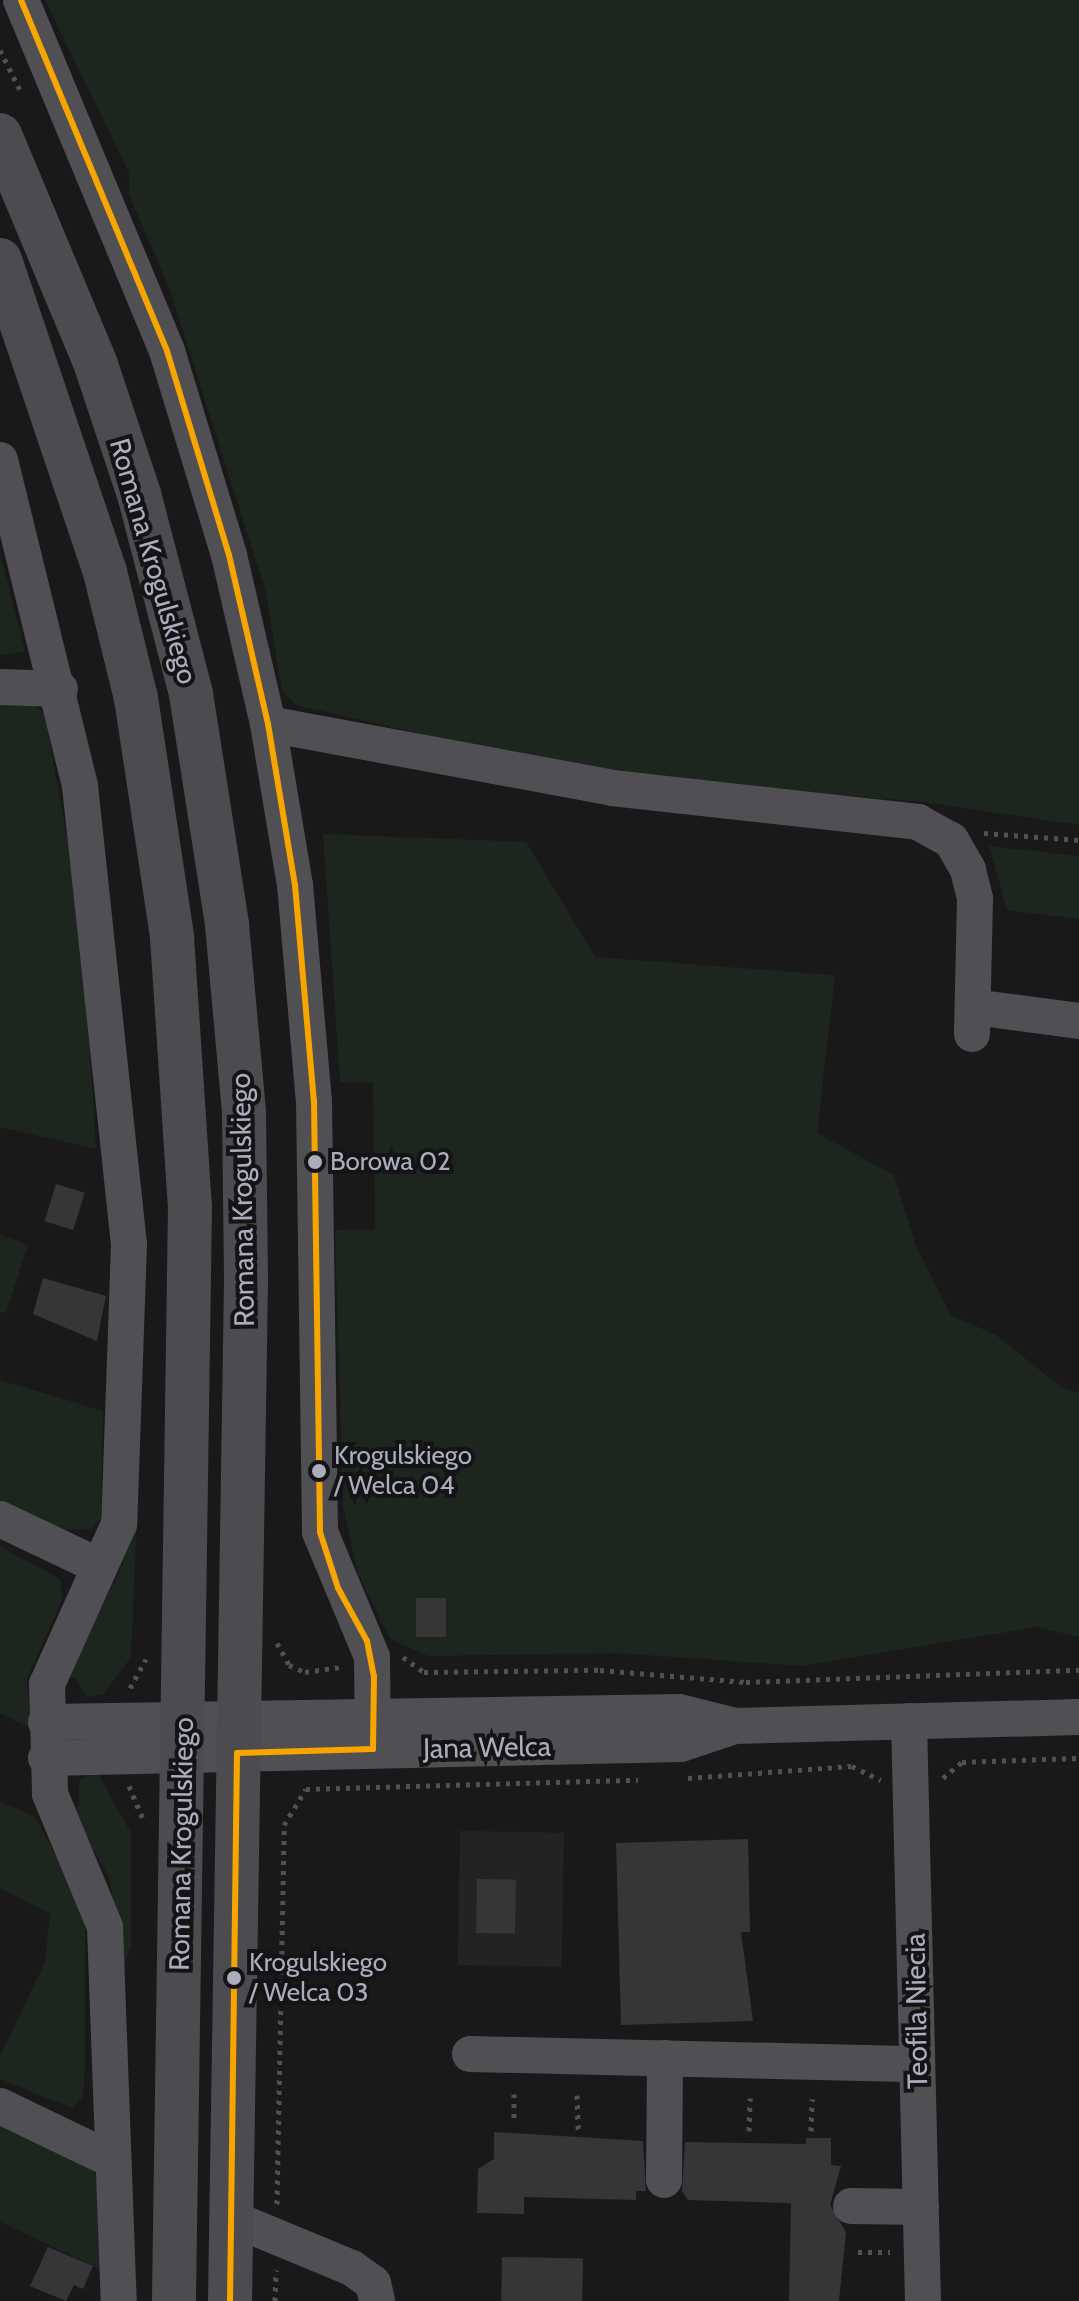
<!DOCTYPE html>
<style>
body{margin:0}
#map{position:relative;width:1079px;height:2301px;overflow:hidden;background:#19191a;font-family:Cabin,sans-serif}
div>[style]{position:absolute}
.built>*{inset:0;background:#232326;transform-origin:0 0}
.green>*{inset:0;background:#1d251f}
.building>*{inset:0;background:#363638;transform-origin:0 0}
.path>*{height:5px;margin-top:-2.5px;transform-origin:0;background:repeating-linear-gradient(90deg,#505056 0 4px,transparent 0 10px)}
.minor>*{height:36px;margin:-18px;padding:0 18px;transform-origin:18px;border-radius:18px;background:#4f4f54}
.major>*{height:44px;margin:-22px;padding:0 22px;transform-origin:22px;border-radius:22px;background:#4c4c50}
.bus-1>*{height:6px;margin:-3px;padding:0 3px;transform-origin:3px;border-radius:3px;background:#f7a600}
.dots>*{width:22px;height:22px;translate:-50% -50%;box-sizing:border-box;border:4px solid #141316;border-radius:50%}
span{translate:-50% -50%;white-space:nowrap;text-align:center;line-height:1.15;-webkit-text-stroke:8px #141316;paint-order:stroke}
.bus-label{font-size:26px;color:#aaadbc}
.left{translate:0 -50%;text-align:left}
.street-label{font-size:28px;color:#aaadbc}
</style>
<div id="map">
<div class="built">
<i style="left:460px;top:1831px;width:104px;height:134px;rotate:1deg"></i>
</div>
<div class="green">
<i style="clip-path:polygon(45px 0,1079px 0,1079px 825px,923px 802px,599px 775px,296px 705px,282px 691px,265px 589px,170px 290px,129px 195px,129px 173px)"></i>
<i style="clip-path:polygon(0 553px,25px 651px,0 655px)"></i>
<i style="clip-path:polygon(0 700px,29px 700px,45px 715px,82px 922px,96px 1149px,0 1127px)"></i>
<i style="clip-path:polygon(323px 834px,526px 842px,595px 957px,835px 975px,817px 1133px,894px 1175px,916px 1246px,951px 1315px,996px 1335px,1062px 1388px,1079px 1393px,1079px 1637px,1037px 1627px,803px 1666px,616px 1653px,428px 1656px,390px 1639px,358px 1574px,343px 1506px,335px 1230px,375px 1229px,373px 1083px,340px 1082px)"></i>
<i style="clip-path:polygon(989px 846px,1079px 856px,1079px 919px,1007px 910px)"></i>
<i style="clip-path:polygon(0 1235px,28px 1245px,6px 1313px,0 1312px)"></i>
<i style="clip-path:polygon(0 1380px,103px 1411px,101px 1519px,92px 1529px,58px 1530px,0 1506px)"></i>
<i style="clip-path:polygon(137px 1520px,131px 1657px,104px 1694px,87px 1697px,75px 1678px,65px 1678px,120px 1571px)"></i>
<i style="clip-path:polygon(0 1546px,61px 1580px,62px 1600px,27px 1679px,30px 1728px,0 1713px)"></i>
<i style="clip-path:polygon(97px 1772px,131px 1833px,131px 1946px,122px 1972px,110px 1879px,70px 1809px,79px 1806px,79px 1781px)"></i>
<i style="clip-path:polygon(0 1802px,34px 1816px,78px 1895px,85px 1928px,85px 2062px,83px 2097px,72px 2108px,0 2079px,0 2056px,45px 1962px,50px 1914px,0 1888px)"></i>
<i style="clip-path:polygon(0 2121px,91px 2169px,104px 2185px,102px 2270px,0 2222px)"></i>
</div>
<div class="building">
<i style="left:56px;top:1184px;width:30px;height:39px;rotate:17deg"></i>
<i style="clip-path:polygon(43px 1278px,106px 1296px,97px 1341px,33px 1314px)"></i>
<i style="left:446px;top:1598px;width:39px;height:30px;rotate:90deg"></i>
<i style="clip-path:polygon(748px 1839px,750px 1932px,741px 1932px,753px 2021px,621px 2025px,616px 1843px)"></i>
<i style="left:477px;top:1879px;width:39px;height:54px;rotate:1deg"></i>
<i style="clip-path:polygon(494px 2132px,643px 2141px,646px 2191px,636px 2191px,636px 2200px,524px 2197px,524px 2214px,477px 2213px,478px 2169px,494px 2159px)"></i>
<i style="clip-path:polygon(806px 2138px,831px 2138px,831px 2165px,841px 2166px,830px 2205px,846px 2232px,839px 2301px,789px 2301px,791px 2203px,688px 2200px,682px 2191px,685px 2142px,806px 2144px)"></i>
<i style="clip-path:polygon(48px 2247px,93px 2266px,83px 2289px,74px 2285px,66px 2301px,30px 2286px)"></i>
<i style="left:502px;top:2257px;width:81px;height:44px;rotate:1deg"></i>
</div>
<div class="path">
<i style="left:0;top:50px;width:47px;rotate:63.4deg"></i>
<i style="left:984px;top:833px;width:95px;rotate:4.2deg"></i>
<i style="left:277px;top:1643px;width:25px;rotate:61deg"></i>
<i style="left:289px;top:1665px;width:17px;rotate:24deg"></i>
<i style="left:305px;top:1672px;width:35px;rotate:-8deg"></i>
<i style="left:403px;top:1657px;width:26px;rotate:36deg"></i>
<i style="left:424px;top:1672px;width:176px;rotate:-0.7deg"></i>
<i style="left:600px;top:1670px;width:146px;rotate:4.7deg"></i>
<i style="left:746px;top:1682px;width:333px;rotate:-2.1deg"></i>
<i style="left:130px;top:1688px;width:33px;rotate:-61deg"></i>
<i style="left:688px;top:1778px;width:164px;rotate:-4.2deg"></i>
<i style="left:852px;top:1766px;width:32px;rotate:26deg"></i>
<i style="left:943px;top:1778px;width:25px;rotate:-40deg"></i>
<i style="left:962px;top:1762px;width:117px;rotate:-2deg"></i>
<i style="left:129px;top:1786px;width:38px;rotate:67deg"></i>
<i style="left:306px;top:1789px;width:332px;rotate:-1.6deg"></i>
<i style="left:514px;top:2094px;width:28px;rotate:90deg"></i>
<i style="left:577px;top:2095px;width:35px;rotate:88deg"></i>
<i style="left:749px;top:2131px;width:33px;rotate:-88deg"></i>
<i style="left:811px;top:2131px;width:32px;rotate:-88deg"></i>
<i style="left:277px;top:2204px;width:379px;rotate:-88.9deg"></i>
<i style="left:284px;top:1825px;width:42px;rotate:-58.6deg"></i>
<i style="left:858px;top:2252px;width:32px"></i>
<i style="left:275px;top:2301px;width:31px;rotate:-88deg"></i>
</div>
<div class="minor">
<i style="left:21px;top:0;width:380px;rotate:67.4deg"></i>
<i style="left:167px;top:351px;width:213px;rotate:73.1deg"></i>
<i style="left:229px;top:555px;width:173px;rotate:77deg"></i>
<i style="left:268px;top:724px;width:163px;rotate:80.5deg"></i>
<i style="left:295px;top:885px;width:217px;rotate:85deg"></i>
<i style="left:314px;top:1101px;width:431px;rotate:89.2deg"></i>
<i style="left:320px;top:1532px;width:135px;rotate:67.4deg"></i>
<i style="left:372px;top:1657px;width:92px;rotate:89.4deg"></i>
<i style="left:0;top:460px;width:336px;rotate:76.2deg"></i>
<i style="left:80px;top:786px;width:461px;rotate:83.9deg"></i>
<i style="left:129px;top:1244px;width:280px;rotate:92deg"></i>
<i style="left:119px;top:1524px;width:175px;rotate:114.2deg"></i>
<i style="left:47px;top:1684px;width:110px;rotate:88.4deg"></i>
<i style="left:50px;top:1794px;width:144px;rotate:67.5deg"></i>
<i style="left:105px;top:1927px;width:374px;rotate:87.9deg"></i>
<i style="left:0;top:687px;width:60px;rotate:1.9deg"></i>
<i style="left:268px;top:724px;width:350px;rotate:10.5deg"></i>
<i style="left:612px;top:788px;width:308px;rotate:6.3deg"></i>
<i style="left:918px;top:822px;width:38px;rotate:29deg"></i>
<i style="left:951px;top:840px;width:34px;rotate:60deg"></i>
<i style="left:968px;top:870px;width:30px;rotate:76deg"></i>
<i style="left:975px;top:899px;width:135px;rotate:91.3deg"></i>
<i style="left:973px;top:1007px;width:107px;rotate:7.5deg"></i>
<i style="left:0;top:1519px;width:110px;rotate:25.4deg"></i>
<i style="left:909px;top:1721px;width:580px;rotate:88.62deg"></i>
<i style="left:46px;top:1722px;width:633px;rotate:-0.91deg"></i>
<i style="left:679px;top:1712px;width:58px;rotate:14deg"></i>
<i style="left:735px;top:1726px;width:344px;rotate:-1.5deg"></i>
<i style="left:46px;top:1758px;width:635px;rotate:-1.26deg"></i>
<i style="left:681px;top:1744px;width:57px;rotate:-18.4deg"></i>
<i style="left:470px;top:2054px;width:447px;rotate:1.3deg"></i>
<i style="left:0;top:2106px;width:124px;rotate:25.7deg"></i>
<i style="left:664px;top:2180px;width:122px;rotate:-89.5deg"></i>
<i style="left:851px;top:2206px;width:70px;rotate:0.8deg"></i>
<i style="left:231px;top:2218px;width:131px;rotate:22.5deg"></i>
<i style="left:352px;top:2268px;width:26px;rotate:36deg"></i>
<i style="left:373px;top:2283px;width:18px;rotate:77deg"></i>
</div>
<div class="major">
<i style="left:0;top:135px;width:249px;rotate:67.3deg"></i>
<i style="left:96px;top:365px;width:136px;rotate:71.6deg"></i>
<i style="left:139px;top:494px;width:207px;rotate:75.4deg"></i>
<i style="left:191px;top:694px;width:234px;rotate:81.1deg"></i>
<i style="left:227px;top:925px;width:189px;rotate:84.8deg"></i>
<i style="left:244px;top:1113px;width:169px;rotate:89.3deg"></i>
<i style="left:246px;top:1282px;width:1019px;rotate:90.9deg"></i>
<i style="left:0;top:260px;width:329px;rotate:71.4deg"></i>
<i style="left:105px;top:572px;width:130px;rotate:76.2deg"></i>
<i style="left:136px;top:698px;width:242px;rotate:81.4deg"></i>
<i style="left:172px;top:937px;width:270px;rotate:86.2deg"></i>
<i style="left:190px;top:1206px;width:1095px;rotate:90.84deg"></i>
</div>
<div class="bus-1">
<i style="left:21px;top:0;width:380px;rotate:67.4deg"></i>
<i style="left:167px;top:351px;width:213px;rotate:73.1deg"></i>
<i style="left:229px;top:555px;width:173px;rotate:77deg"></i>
<i style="left:268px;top:724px;width:163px;rotate:80.5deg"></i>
<i style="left:295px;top:885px;width:217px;rotate:85deg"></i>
<i style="left:314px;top:1101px;width:431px;rotate:89.2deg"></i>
<i style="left:320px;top:1532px;width:59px;rotate:72.2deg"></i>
<i style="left:338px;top:1588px;width:60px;rotate:61.3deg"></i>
<i style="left:367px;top:1641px;width:36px;rotate:79deg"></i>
<i style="left:374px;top:1676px;width:73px;rotate:90.8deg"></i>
<i style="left:373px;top:1749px;width:136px;rotate:178.3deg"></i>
<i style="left:237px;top:1753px;width:548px;rotate:90.73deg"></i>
</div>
<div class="dots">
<i style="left:315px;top:1162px;background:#aaadbc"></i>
<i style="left:319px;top:1471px;background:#aaadbc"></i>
<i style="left:234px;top:1978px;background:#aaadbc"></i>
</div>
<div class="bus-label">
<span class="left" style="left:330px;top:1162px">Borowa 02</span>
<span class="left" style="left:334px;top:1471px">Krogulskiego<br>/ Welca 04</span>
<span class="left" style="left:249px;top:1978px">Krogulskiego<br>/ Welca 03</span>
</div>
<div class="street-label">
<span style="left:154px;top:561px;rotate:74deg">Romana Krogulskiego</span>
<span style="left:242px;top:1200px;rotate:-91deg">Romana Krogulskiego</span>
<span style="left:487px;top:1747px;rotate:-1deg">Jana Welca</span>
<span style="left:181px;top:1844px;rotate:-89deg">Romana Krogulskiego</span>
<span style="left:916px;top:2011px;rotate:-91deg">Teofila Niecia</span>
</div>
</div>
